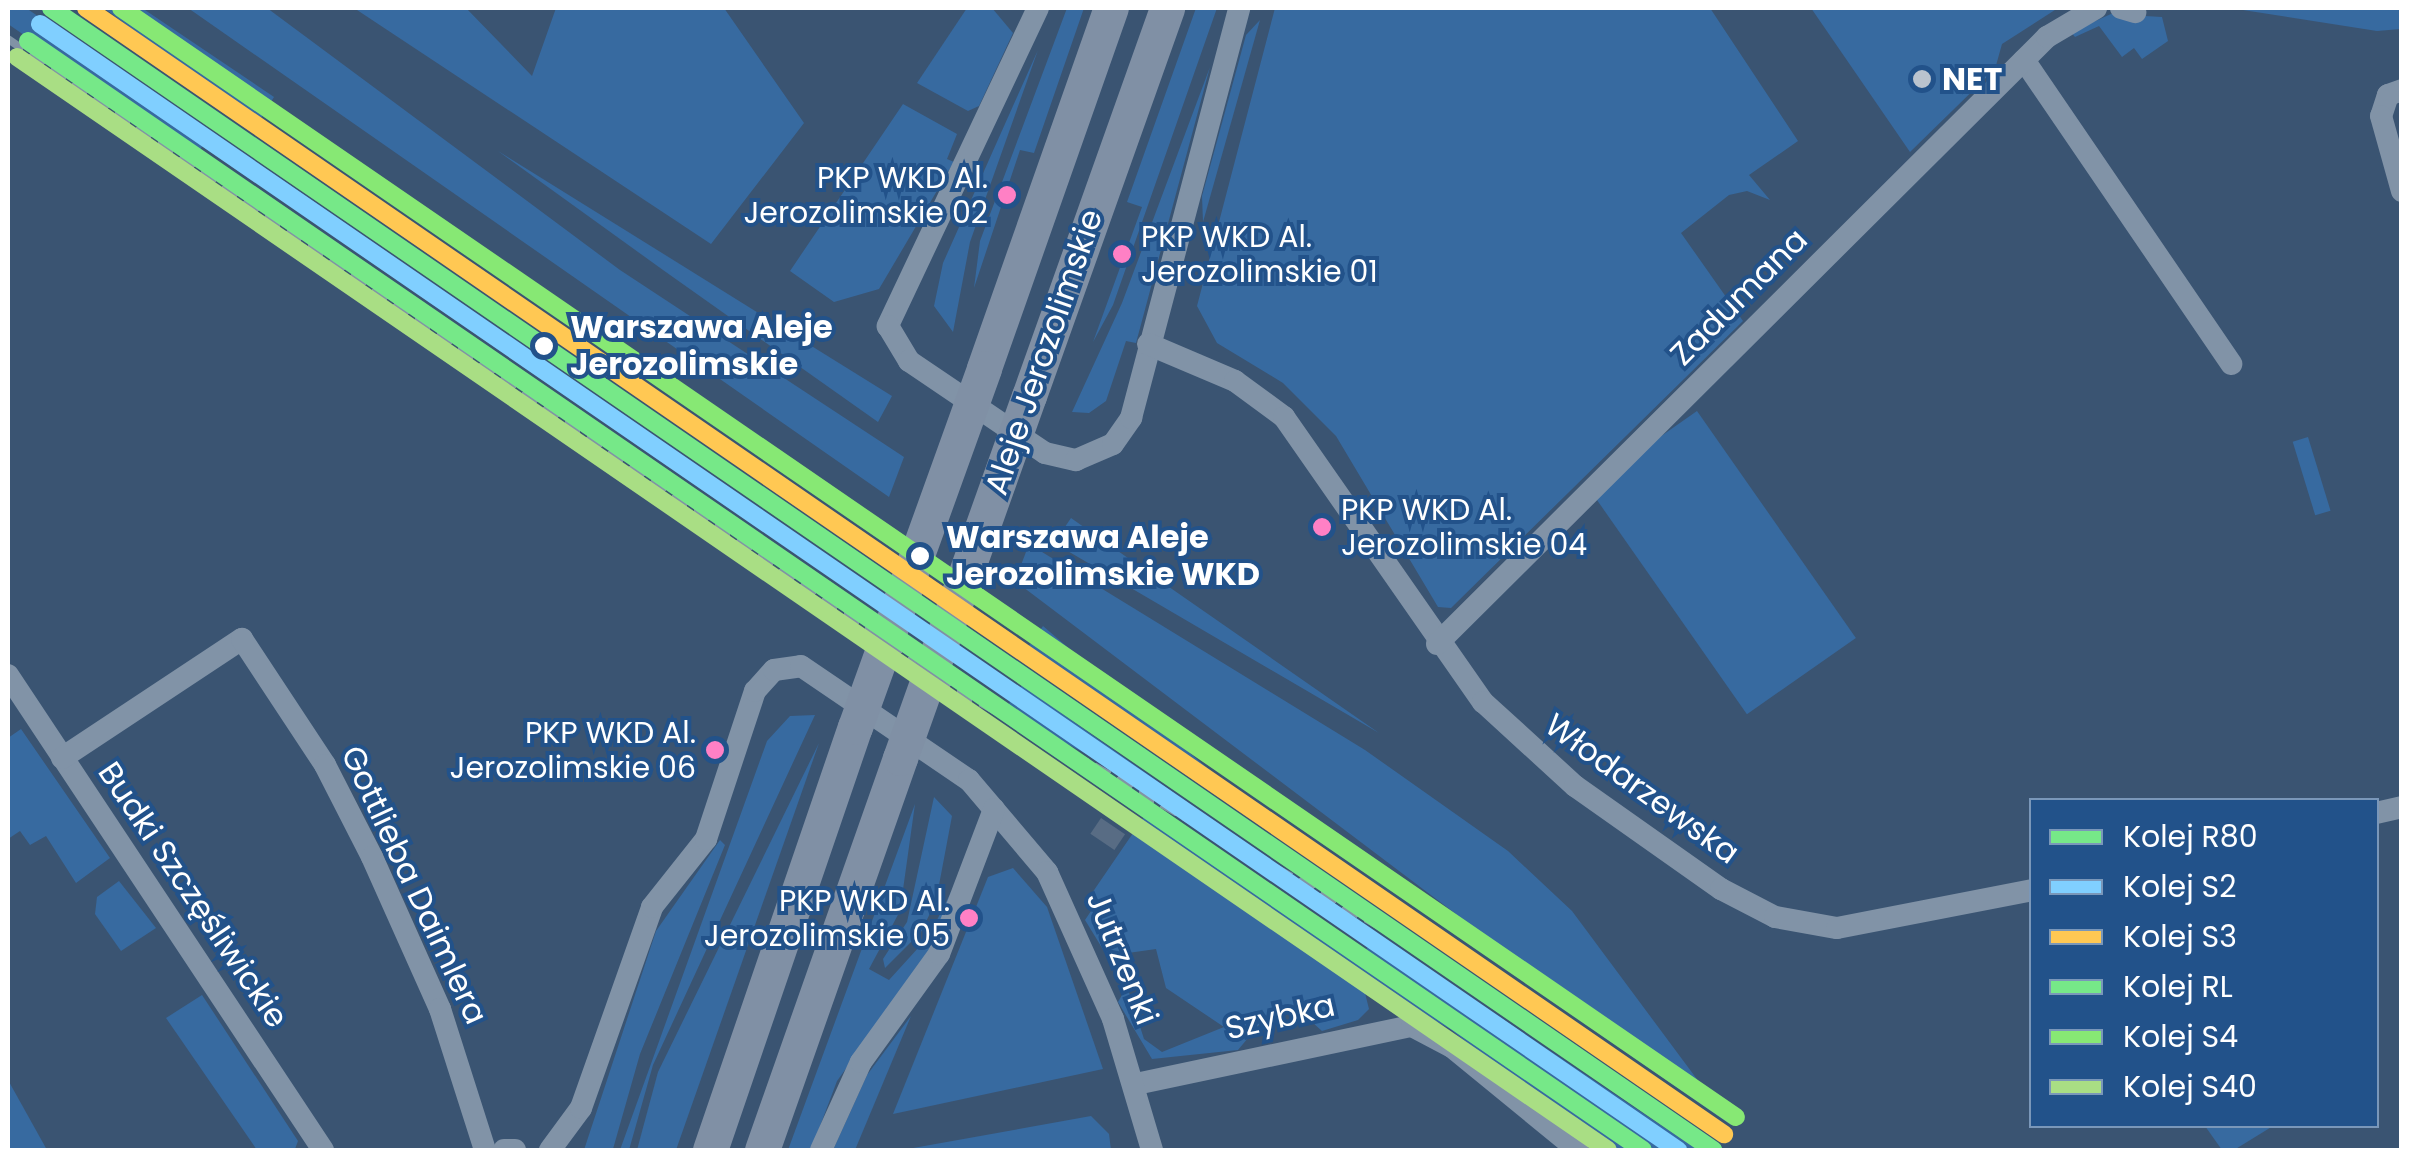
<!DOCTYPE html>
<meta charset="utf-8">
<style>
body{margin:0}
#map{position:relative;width:2409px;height:1158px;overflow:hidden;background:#3a5472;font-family:Poppins,sans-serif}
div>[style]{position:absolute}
.green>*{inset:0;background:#376aa0;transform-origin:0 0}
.building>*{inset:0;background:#586c84;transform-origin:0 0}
.street>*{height:22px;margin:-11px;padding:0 11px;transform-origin:11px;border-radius:11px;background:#8193a7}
.primary>*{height:35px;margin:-17.5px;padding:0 17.5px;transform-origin:17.5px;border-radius:17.5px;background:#8090a5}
.rail>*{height:8px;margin-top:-4px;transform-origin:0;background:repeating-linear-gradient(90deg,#8193a5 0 18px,transparent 0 26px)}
.primary-bridge>*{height:35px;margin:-17.5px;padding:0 17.5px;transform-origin:17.5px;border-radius:17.5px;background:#8090a5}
.rail-1>*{height:18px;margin:-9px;padding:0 9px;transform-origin:9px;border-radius:9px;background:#76e888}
.rail-2>*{height:18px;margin:-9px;padding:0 9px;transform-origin:9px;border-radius:9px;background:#80cfff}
.rail-3>*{height:18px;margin:-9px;padding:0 9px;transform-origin:9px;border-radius:9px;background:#ffc853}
.rail-4>*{height:18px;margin:-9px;padding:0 9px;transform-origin:9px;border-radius:9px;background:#76e888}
.rail-5>*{height:18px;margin:-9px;padding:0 9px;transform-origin:9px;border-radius:9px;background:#87e874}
.rail-6>*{height:18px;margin:-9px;padding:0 9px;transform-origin:9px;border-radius:9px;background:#a9de84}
.dots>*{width:28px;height:28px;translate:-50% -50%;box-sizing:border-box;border:5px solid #22528a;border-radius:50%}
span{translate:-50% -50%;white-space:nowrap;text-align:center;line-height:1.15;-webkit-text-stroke:8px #22528a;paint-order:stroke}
.bus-label{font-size:30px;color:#fff}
.right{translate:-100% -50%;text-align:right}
.left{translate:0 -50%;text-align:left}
.poi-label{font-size:32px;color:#fff;font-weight:700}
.street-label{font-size:32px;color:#fff}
.stop-label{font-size:32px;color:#fff;font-weight:700}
.frame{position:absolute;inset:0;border:10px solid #fff;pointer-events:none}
.legend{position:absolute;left:2029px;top:798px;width:350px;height:330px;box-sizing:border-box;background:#22528a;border:2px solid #7a97b9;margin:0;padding:12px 18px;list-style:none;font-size:30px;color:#fff}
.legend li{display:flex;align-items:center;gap:20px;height:50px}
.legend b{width:50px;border:2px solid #7a97b9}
</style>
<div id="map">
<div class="green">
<i style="clip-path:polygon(8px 8px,26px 8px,211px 134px,197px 154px,8px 24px)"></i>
<i style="clip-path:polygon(104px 8px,142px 8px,274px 97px,258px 123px)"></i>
<i style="clip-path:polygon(188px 8px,267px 8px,620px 270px,904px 457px,889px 497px)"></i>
<i style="clip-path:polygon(354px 8px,466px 8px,532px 76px,556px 8px,724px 8px,804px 123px,711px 244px)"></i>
<i style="clip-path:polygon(967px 8px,992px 8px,1013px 33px,979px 106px,968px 111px,917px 83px)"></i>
<i style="clip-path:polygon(1067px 8px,1084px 8px,1034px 153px,1020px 150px,974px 288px,980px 241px)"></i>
<i style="clip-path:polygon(1196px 8px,1217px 8px,1113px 305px,1093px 342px,1142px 207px,1127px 202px)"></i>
<i style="clip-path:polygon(1275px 8px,1710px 8px,1798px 141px,1749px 175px,1770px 200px,1747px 191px,1729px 195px,1681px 233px,1743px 321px,1451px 608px,1438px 607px,1336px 436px,1283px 383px,1217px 343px,1197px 306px)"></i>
<i style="clip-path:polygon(1811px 8px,2058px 8px,2002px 44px,1995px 69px,1910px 152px)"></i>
<i style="clip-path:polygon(2230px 8px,2401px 8px,2401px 29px,2377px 31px)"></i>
<i style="clip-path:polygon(2111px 14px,2162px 17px,2168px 41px,2142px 59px,2134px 48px,2122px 57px,2099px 26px,2075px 37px,2071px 32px)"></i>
<i style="clip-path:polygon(1260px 20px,1203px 222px,1202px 196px,1246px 35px)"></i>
<i style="clip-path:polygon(1038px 50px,970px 242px,953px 332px,934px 306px,943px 263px)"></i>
<i style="clip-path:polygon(1210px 67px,1136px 343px,1126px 341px,1106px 401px,1089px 413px,1072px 412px,1122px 303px)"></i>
<i style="clip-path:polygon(903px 104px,957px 134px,947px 159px,954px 162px,879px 289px,834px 302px,790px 271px)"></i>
<i style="clip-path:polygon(498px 151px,892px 396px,878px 422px,663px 270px)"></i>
<i style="left:1697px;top:411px;width:277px;height:133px;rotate:55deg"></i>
<i style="left:2308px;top:437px;width:77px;height:16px;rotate:73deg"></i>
<i style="clip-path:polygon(1071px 518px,1172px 589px,1379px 733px,1054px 543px)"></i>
<i style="clip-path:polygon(1029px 544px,1365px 750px,1508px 851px,1572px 911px,1731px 1125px,1476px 948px,1456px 914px,1015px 581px)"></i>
<i style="clip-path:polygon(1043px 626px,1228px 786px,1026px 650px)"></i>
<i style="clip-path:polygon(1022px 685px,1174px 793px,1171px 798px,1004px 711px)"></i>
<i style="clip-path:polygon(815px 715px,653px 1065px,629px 1150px,620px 1150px,767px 741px,790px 716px)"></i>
<i style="clip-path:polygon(21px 729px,110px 858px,76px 883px,46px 836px,30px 845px,20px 831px,8px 839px,8px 738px)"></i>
<i style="clip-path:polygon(819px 743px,676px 1150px,637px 1150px,658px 1072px)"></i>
<i style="clip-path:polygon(934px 797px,952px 816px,936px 901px,921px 932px,885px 968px,883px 959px,907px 922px)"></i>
<i style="clip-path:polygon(915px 804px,900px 911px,869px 969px,889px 980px,929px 936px,952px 890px,930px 952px,837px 1081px,811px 1150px,788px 1150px)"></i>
<i style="clip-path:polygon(1144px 817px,1362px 955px,1377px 935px,1698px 1150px,1602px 1150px,1450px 1029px,1362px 981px,1369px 1009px,1358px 1020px,1322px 1031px,1293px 1005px,1268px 1014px,1238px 1050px,1152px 1059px,1118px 1002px,1127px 986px,1144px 1039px,1162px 1052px,1224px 1027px,1166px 988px,1156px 949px,1107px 956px,1085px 920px,1097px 902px,1090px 896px)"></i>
<i style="clip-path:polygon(720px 840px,725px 845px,640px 1054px,613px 1149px,584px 1150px,656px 931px)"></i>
<i style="clip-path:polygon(1013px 868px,1047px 907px,1103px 1069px,893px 1114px,988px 877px)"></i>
<i style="clip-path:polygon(119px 881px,156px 928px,121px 951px,95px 914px,97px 897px)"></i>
<i style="clip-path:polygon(202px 995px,298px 1141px,295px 1149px,257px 1150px,166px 1018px)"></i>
<i style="clip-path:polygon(911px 1016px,855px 1150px,833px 1150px,867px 1075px)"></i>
<i style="clip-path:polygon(8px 1080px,47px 1150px,8px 1150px)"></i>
<i style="clip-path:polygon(1091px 1116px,1109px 1134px,1111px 1150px,902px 1150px)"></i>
<i style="clip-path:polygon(2205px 1126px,2273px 1126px,2234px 1150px,2222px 1150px)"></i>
</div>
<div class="building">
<i style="left:1101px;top:818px;width:29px;height:19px;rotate:34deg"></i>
</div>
<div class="street">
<i style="left:1038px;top:8px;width:352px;rotate:115.3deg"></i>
<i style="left:888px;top:326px;width:41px;rotate:59deg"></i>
<i style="left:909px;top:361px;width:164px;rotate:34.1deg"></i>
<i style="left:1045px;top:453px;width:32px;rotate:13deg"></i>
<i style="left:1076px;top:460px;width:40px;rotate:-23.4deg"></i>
<i style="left:1113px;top:444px;width:32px;rotate:-55deg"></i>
<i style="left:1131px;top:418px;width:424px;rotate:-75.2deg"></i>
<i style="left:2121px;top:8px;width:15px;rotate:16deg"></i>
<i style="left:2024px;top:60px;width:368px;rotate:55.7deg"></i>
<i style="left:2402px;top:90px;width:15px;rotate:160deg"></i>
<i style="left:2388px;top:95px;width:22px;rotate:108deg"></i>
<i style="left:2381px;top:116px;width:78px;rotate:74.4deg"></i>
<i style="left:1148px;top:344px;width:95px;rotate:23deg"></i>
<i style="left:1235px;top:381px;width:61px;rotate:36.3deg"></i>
<i style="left:1284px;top:417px;width:348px;rotate:55.1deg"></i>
<i style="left:1483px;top:702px;width:125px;rotate:42.4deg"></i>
<i style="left:1575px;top:786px;width:179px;rotate:35.2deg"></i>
<i style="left:1721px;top:889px;width:61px;rotate:27.4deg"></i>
<i style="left:1775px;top:917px;width:63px;rotate:10.1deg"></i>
<i style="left:1837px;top:928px;width:199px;rotate:-11deg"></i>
<i style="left:1437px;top:644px;width:861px;rotate:-44.86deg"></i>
<i style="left:2047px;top:37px;width:57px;rotate:-30.6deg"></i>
<i style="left:8px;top:675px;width:570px;rotate:56.45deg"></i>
<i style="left:62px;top:758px;width:216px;rotate:-33.5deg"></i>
<i style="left:242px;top:639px;width:151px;rotate:56.6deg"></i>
<i style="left:325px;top:765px;width:103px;rotate:62.9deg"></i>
<i style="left:372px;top:857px;width:167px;rotate:65.9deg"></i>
<i style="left:440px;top:1009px;width:148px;rotate:72.3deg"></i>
<i style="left:2376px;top:813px;width:27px;rotate:-13deg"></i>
<i style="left:1136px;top:1084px;width:282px;rotate:-11.9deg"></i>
<i style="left:1412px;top:1026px;width:45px;rotate:27.7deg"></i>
<i style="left:1452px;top:1047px;width:163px;rotate:39.3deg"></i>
<i style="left:504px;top:1150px;width:11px"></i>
<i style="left:550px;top:1150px;width:52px;rotate:-53.6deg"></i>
<i style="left:581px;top:1108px;width:213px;rotate:-70.5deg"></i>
<i style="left:652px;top:907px;width:87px;rotate:-51.5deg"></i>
<i style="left:706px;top:839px;width:156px;rotate:-71.7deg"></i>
<i style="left:755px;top:691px;width:28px;rotate:-48deg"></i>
<i style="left:774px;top:670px;width:27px;rotate:-8deg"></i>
<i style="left:801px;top:666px;width:203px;rotate:34.2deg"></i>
<i style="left:969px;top:780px;width:121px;rotate:49.7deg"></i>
<i style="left:1047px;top:872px;width:161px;rotate:65.8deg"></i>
<i style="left:1113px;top:1019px;width:137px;rotate:73.4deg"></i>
<i style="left:821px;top:1150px;width:97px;rotate:-65.6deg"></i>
<i style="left:861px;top:1062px;width:133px;rotate:-54.2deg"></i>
<i style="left:939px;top:954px;width:155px;rotate:-69.2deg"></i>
</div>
<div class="primary">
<i style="left:984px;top:368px;width:382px;rotate:-70.6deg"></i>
<i style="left:1029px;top:396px;width:412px;rotate:-70.4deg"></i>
<i style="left:710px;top:1150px;width:447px;rotate:-71.1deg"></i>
<i style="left:762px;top:1150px;width:416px;rotate:-70.6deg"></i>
</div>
<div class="rail">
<i style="left:8px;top:39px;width:1125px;rotate:34.54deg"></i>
<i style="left:935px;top:677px;width:566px;rotate:29.28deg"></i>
</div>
<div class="primary-bridge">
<i style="left:855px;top:727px;width:381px;rotate:-70.2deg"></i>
<i style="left:900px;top:758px;width:384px;rotate:-70.4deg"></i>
</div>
<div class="rail-1">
<i style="left:51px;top:8px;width:2017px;rotate:34.49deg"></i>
</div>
<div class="rail-2">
<i style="left:40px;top:24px;width:1988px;rotate:34.51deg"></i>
</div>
<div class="rail-3">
<i style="left:86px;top:8px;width:1988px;rotate:34.51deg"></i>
</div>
<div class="rail-4">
<i style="left:28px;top:41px;width:1959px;rotate:34.48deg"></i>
</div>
<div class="rail-5">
<i style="left:121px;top:8px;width:1959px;rotate:34.48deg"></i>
</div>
<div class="rail-6">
<i style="left:17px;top:57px;width:1930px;rotate:34.49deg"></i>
</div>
<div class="dots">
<i style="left:1922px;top:79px;background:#bac3ce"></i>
<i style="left:1007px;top:195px;background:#ff80c5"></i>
<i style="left:1122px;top:254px;background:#ff80c5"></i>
<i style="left:544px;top:346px;background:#fff"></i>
<i style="left:1322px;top:527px;background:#ff80c5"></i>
<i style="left:920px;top:556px;background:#fff"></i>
<i style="left:715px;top:750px;background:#ff80c5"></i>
<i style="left:969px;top:918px;background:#ff80c5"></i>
</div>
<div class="bus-label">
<span class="right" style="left:988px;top:195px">PKP WKD Al.<br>Jerozolimskie 02</span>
<span class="left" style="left:1141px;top:254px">PKP WKD Al.<br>Jerozolimskie 01</span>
<span class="left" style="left:1341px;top:527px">PKP WKD Al.<br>Jerozolimskie 04</span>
<span class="right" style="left:696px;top:750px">PKP WKD Al.<br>Jerozolimskie 06</span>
<span class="right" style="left:950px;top:918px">PKP WKD Al.<br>Jerozolimskie 05</span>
</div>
<div class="poi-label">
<span class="left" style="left:1942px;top:79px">NET</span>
</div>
<div class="street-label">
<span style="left:1739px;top:297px;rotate:-45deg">Zadumana</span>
<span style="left:1044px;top:352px;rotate:-71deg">Aleje Jerozolimskie</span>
<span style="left:1642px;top:789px;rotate:36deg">Włodarzewska</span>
<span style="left:414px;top:885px;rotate:65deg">Gottlieba Daimlera</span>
<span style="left:193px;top:895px;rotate:56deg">Budki Szczęśliwickie</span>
<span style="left:1122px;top:958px;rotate:68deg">Jutrzenki</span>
<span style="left:1280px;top:1017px;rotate:-13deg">Szybka</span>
</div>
<div class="stop-label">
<span class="left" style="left:570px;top:346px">Warszawa Aleje<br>Jerozolimskie</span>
<span class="left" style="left:946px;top:556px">Warszawa Aleje<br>Jerozolimskie WKD</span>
</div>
<div class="frame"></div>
<ul class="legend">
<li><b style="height:12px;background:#76e888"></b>Kolej R80</li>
<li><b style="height:12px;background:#80cfff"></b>Kolej S2</li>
<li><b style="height:12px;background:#ffc853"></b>Kolej S3</li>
<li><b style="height:12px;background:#76e888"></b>Kolej RL</li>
<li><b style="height:12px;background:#87e874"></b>Kolej S4</li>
<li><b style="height:12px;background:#a9de84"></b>Kolej S40</li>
</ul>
</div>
